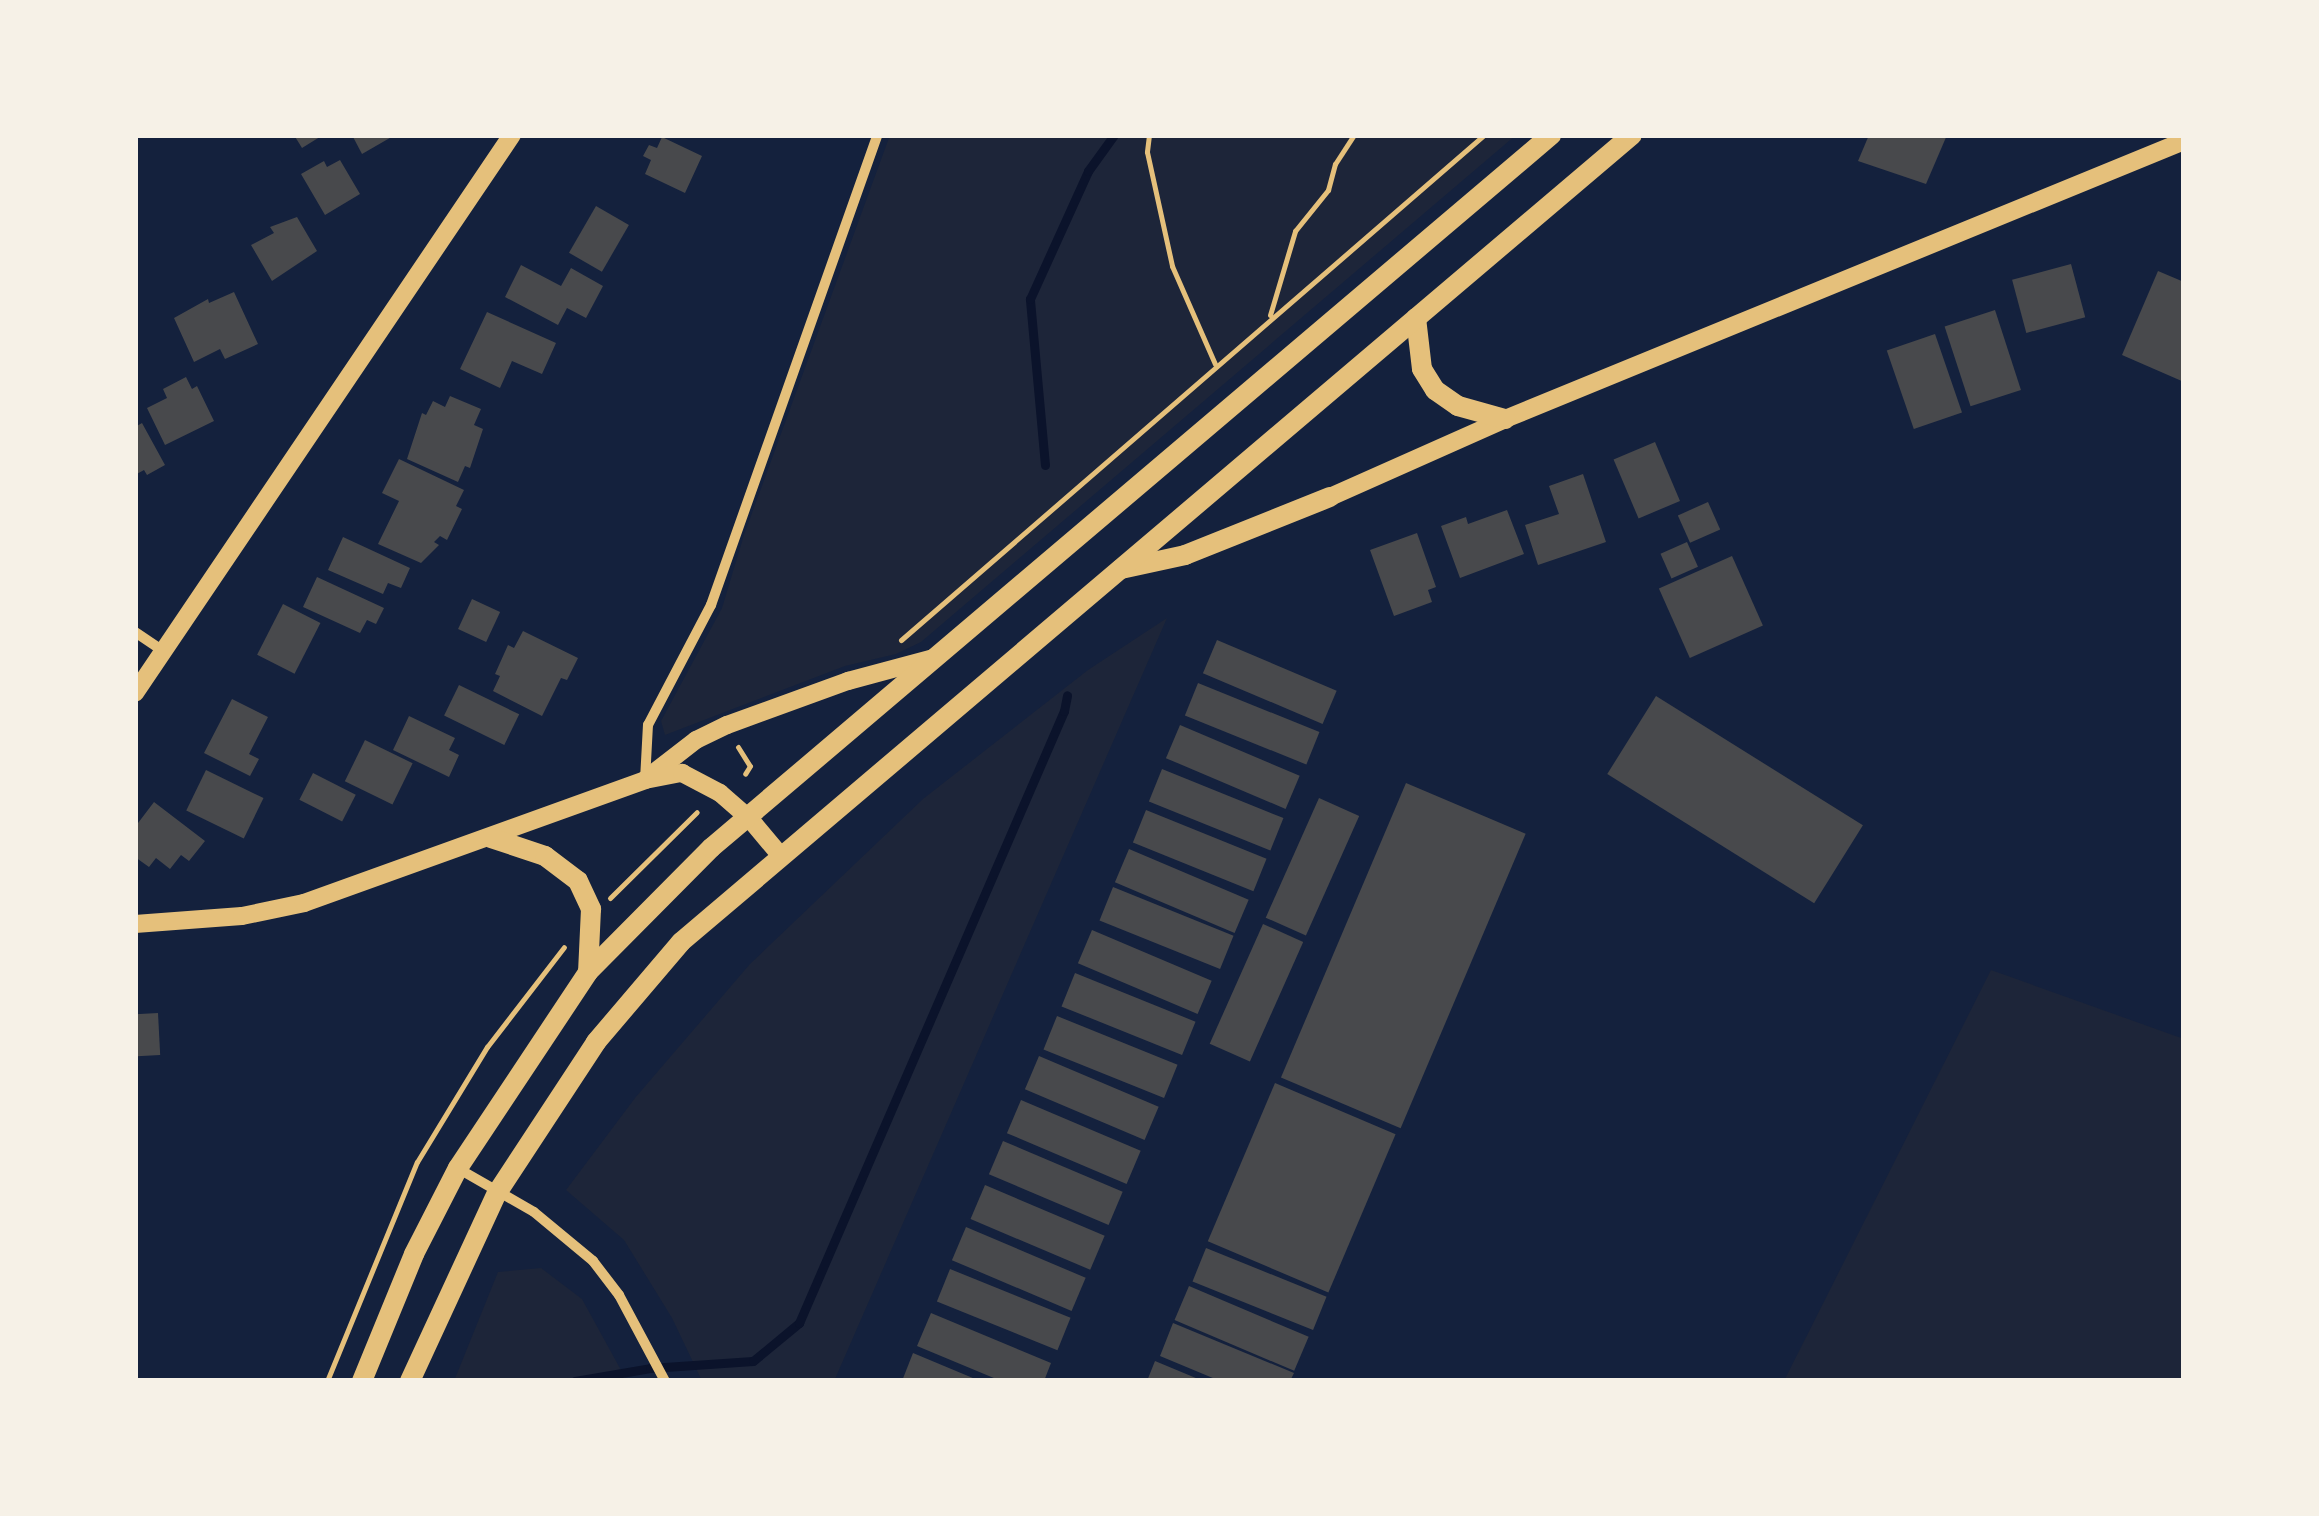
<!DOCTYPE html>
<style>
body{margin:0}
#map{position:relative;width:2319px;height:1516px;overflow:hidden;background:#14213d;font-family:"Noto Sans",sans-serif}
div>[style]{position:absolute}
.green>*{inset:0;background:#1d2539}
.stream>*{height:9px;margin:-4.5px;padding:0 4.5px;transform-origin:4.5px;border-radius:4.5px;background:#0b132b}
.building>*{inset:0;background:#48494c;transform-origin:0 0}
.path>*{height:5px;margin:-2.5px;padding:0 2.5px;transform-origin:2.5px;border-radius:2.5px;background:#e5c07b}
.minor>*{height:10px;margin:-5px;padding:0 5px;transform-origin:5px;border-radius:5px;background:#e5c07b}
.tertiary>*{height:18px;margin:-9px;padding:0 9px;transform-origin:9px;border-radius:9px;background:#e5c07b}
.secondary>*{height:20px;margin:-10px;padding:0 10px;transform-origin:10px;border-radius:10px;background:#e5c07b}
span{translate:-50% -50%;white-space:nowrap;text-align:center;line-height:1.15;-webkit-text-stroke:10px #f6f1e7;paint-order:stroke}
.frame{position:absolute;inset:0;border:138px solid #f6f1e7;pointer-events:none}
</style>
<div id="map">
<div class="green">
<i style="clip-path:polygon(890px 135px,1516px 135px,921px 642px,896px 654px,845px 666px,665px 735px,661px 721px,722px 608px,744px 535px)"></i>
<i style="clip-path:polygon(1167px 618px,835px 1379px,702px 1381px,672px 1318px,624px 1240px,566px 1190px,635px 1098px,750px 964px,923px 799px,1088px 670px)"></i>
<i style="clip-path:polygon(1991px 970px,2184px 1039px,2184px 1381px,1784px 1381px)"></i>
<i style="clip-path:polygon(541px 1268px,582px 1299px,627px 1381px,454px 1381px,498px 1272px)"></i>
</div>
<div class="stream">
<i style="left:1045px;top:465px;width:167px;rotate:-95.2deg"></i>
<i style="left:1030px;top:299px;width:141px;rotate:-65.6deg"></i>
<i style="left:1088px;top:171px;width:44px;rotate:-54.2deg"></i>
<i style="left:575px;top:1381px;width:76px;rotate:-9.8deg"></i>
<i style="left:650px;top:1368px;width:103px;rotate:-3.9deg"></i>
<i style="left:753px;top:1361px;width:60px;rotate:-39.6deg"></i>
<i style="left:799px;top:1323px;width:667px;rotate:-66.59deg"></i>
<i style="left:1064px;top:711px;width:16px;rotate:-79deg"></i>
</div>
<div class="building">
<i style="clip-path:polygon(294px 135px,323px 135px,302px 148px)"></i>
<i style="clip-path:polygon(352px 135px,395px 135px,362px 154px)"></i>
<i style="clip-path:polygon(1869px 135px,1947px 135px,1926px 184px,1858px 161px)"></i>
<i style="clip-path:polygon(662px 137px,702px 156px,685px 193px,645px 174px,651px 160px,643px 156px,649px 145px,657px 148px)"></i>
<i style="clip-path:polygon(340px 160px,360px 194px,325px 215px,301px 174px,324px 161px,327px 167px)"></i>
<i style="left:596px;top:206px;width:38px;height:54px;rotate:30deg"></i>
<i style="clip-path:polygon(297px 217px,317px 251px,272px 281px,251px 245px,274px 233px,270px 227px)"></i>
<i style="left:2071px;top:264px;width:55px;height:61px;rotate:75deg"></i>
<i style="clip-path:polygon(521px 265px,561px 286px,571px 268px,603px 286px,586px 318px,567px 308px,558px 325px,505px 297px)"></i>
<i style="clip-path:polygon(2158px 271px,2184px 282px,2184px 382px,2122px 355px)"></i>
<i style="clip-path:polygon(234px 292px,258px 344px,225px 359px,220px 349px,194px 362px,174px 318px,208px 299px,209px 303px)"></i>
<i style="left:1995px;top:310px;width:84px;height:53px;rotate:72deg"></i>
<i style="clip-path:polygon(487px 312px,556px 343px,542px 374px,512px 361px,500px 388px,460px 369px)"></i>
<i style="left:1935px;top:334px;width:83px;height:51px;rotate:71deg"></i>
<i style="clip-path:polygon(186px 377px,192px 389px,197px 386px,214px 421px,165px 445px,147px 408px,167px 398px,163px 389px)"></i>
<i style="clip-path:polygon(450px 396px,481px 409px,474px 425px,483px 429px,470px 468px,465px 466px,458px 482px,407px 459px,422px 413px,426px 415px,433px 401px,445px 407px)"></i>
<i style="clip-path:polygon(142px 423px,165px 465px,147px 475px,144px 470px,135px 475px,135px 427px)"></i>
<i style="left:1655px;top:442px;width:64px;height:45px;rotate:67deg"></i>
<i style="clip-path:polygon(399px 459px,464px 490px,456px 506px,462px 509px,447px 540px,440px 536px,434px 542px,439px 545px,421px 563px,378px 544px,399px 501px,382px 493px)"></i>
<i style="clip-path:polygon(1583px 474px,1606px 542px,1538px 565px,1525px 525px,1559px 514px,1549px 486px)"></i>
<i style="left:1708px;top:502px;width:30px;height:33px;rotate:66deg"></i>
<i style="clip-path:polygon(1507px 510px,1524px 554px,1460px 578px,1441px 526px,1466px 517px,1468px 524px)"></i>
<i style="clip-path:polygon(1417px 533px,1436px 587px,1428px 590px,1432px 602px,1394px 616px,1370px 550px)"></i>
<i style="clip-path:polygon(343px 537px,410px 568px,401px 588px,388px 583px,383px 594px,328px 570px)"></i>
<i style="left:1687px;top:542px;width:27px;height:29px;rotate:66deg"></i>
<i style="left:1732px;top:556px;width:76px;height:80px;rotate:66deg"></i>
<i style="clip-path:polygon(317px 577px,384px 608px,376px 624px,367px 620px,360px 633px,303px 607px)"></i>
<i style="left:472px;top:599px;width:31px;height:33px;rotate:25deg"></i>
<i style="left:283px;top:604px;width:42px;height:57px;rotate:27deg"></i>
<i style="clip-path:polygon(523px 631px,578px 658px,567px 680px,561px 678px,542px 716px,493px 691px,500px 676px,495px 674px,508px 645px,514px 648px)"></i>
<i style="left:1217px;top:640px;width:130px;height:36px;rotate:23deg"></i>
<i style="left:1198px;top:683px;width:131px;height:35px;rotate:22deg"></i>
<i style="left:459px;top:685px;width:67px;height:34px;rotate:26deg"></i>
<i style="left:1656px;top:696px;width:244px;height:92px;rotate:32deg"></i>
<i style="clip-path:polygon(232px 699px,268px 717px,249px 754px,259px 759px,250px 776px,204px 753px)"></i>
<i style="clip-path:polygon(409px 716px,455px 738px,449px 750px,459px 755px,449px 777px,393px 750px)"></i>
<i style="left:1180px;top:725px;width:130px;height:36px;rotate:23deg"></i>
<i style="left:365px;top:740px;width:53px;height:46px;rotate:26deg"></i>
<i style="left:1162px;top:769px;width:131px;height:35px;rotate:22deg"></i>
<i style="left:206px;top:770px;width:64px;height:45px;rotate:26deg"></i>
<i style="left:313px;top:773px;width:48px;height:30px;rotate:27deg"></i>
<i style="left:1406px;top:783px;width:130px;height:320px;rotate:23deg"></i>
<i style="left:1319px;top:798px;width:44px;height:131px;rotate:24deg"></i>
<i style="clip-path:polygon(154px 802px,205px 841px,189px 861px,181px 855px,170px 869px,156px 858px,149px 867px,135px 857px,135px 827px)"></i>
<i style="left:1146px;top:810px;width:130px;height:35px;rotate:22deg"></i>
<i style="left:1129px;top:849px;width:130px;height:36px;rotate:23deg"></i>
<i style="left:1113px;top:887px;width:130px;height:36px;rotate:22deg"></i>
<i style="left:1263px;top:924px;width:44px;height:131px;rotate:24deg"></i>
<i style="left:1092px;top:930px;width:130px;height:36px;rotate:23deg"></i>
<i style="left:1075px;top:973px;width:130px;height:36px;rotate:22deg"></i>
<i style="left:158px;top:1013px;width:42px;height:23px;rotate:87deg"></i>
<i style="left:1057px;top:1016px;width:130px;height:36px;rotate:22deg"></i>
<i style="left:1039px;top:1056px;width:130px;height:36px;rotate:23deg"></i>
<i style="left:1275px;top:1083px;width:131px;height:172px;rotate:23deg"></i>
<i style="left:1021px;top:1100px;width:130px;height:36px;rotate:23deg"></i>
<i style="left:1003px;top:1141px;width:130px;height:36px;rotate:23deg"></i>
<i style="left:985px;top:1185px;width:130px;height:37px;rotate:23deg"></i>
<i style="left:966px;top:1227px;width:130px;height:36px;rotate:23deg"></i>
<i style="left:1206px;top:1248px;width:130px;height:36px;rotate:22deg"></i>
<i style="left:950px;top:1269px;width:130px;height:35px;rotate:22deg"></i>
<i style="left:1189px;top:1286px;width:130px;height:37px;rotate:23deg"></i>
<i style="clip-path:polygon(931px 1313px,1051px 1363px,1044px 1381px,1001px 1381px,917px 1346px)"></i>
<i style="clip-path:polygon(1173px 1323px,1294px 1373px,1290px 1381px,1220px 1381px,1160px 1356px)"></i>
<i style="clip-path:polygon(913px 1353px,980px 1381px,902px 1381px)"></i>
<i style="clip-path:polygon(1155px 1361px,1203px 1381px,1147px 1381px)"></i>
</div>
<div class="path">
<i style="left:1149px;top:135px;width:17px;rotate:97deg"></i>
<i style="left:1147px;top:152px;width:117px;rotate:77.6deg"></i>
<i style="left:1172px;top:266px;width:107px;rotate:66.3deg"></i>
<i style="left:1270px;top:315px;width:88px;rotate:-73.4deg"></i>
<i style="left:1295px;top:231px;width:53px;rotate:-51.2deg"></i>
<i style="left:1328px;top:190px;width:27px;rotate:-75deg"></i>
<i style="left:1335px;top:164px;width:35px;rotate:-57deg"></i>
<i style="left:901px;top:640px;width:771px;rotate:-40.9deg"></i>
<i style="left:738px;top:747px;width:22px;rotate:58deg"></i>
<i style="left:750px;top:766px;width:9px;rotate:122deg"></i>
<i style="left:610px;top:898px;width:122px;rotate:-44.7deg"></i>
<i style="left:327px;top:1381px;width:237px;rotate:-67.7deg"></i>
<i style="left:417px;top:1162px;width:135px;rotate:-58.7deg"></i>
<i style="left:487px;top:1047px;width:126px;rotate:-52.4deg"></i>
</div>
<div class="minor">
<i style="left:135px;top:632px;width:34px;rotate:34deg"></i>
<i style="left:645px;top:780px;width:55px;rotate:-86.9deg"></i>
<i style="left:648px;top:725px;width:136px;rotate:-62.3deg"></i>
<i style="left:711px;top:605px;width:498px;rotate:-70.5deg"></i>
<i style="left:459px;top:1169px;width:86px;rotate:29.8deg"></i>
<i style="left:534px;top:1212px;width:77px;rotate:39.7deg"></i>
<i style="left:593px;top:1261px;width:43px;rotate:52.6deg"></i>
<i style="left:619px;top:1295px;width:98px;rotate:61.9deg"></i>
</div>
<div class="tertiary">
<i style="left:1330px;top:497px;width:192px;rotate:-24deg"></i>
<i style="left:1505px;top:419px;width:734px;rotate:-22.27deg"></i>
<i style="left:135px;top:693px;width:673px;rotate:-55.96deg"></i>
<i style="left:647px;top:778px;width:62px;rotate:-37.8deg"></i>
<i style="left:696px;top:740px;width:34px;rotate:-26deg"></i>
<i style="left:727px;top:725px;width:129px;rotate:-20deg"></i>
<i style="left:848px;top:681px;width:88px;rotate:-15.1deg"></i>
<i style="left:135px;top:924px;width:107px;rotate:-4.3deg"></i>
<i style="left:242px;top:916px;width:63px;rotate:-11.8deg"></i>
<i style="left:304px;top:903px;width:363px;rotate:-19.8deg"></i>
<i style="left:645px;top:780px;width:38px;rotate:-11deg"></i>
<i style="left:682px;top:773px;width:43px;rotate:27.8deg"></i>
<i style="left:720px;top:793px;width:38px;rotate:41deg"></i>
<i style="left:749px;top:818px;width:48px;rotate:50deg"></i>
</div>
<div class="secondary">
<i style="left:1416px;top:318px;width:51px;rotate:83.3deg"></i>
<i style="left:1422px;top:369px;width:25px;rotate:58deg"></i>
<i style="left:1435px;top:390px;width:28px;rotate:35deg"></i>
<i style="left:1458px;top:406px;width:49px;rotate:15.5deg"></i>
<i style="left:1121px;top:569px;width:66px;rotate:-12.3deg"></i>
<i style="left:1185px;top:555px;width:156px;rotate:-21.8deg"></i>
<i style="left:491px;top:838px;width:57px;rotate:18.4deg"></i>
<i style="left:545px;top:856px;width:41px;rotate:37.1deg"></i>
<i style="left:578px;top:881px;width:31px;rotate:65deg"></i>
<i style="left:591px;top:909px;width:63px;rotate:92.7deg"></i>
<i style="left:362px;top:1381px;width:137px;rotate:-67.7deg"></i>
<i style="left:414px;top:1254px;width:97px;rotate:-62.9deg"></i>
<i style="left:458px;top:1168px;width:235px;rotate:-56.4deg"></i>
<i style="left:588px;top:972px;width:175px;rotate:-45.2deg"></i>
<i style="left:711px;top:848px;width:1102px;rotate:-40.32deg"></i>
<i style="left:410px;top:1381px;width:207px;rotate:-65.2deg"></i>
<i style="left:497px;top:1193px;width:181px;rotate:-56.7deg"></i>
<i style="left:596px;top:1042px;width:131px;rotate:-49.6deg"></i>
<i style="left:681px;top:942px;width:1247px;rotate:-40.32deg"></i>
</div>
<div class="frame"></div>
</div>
